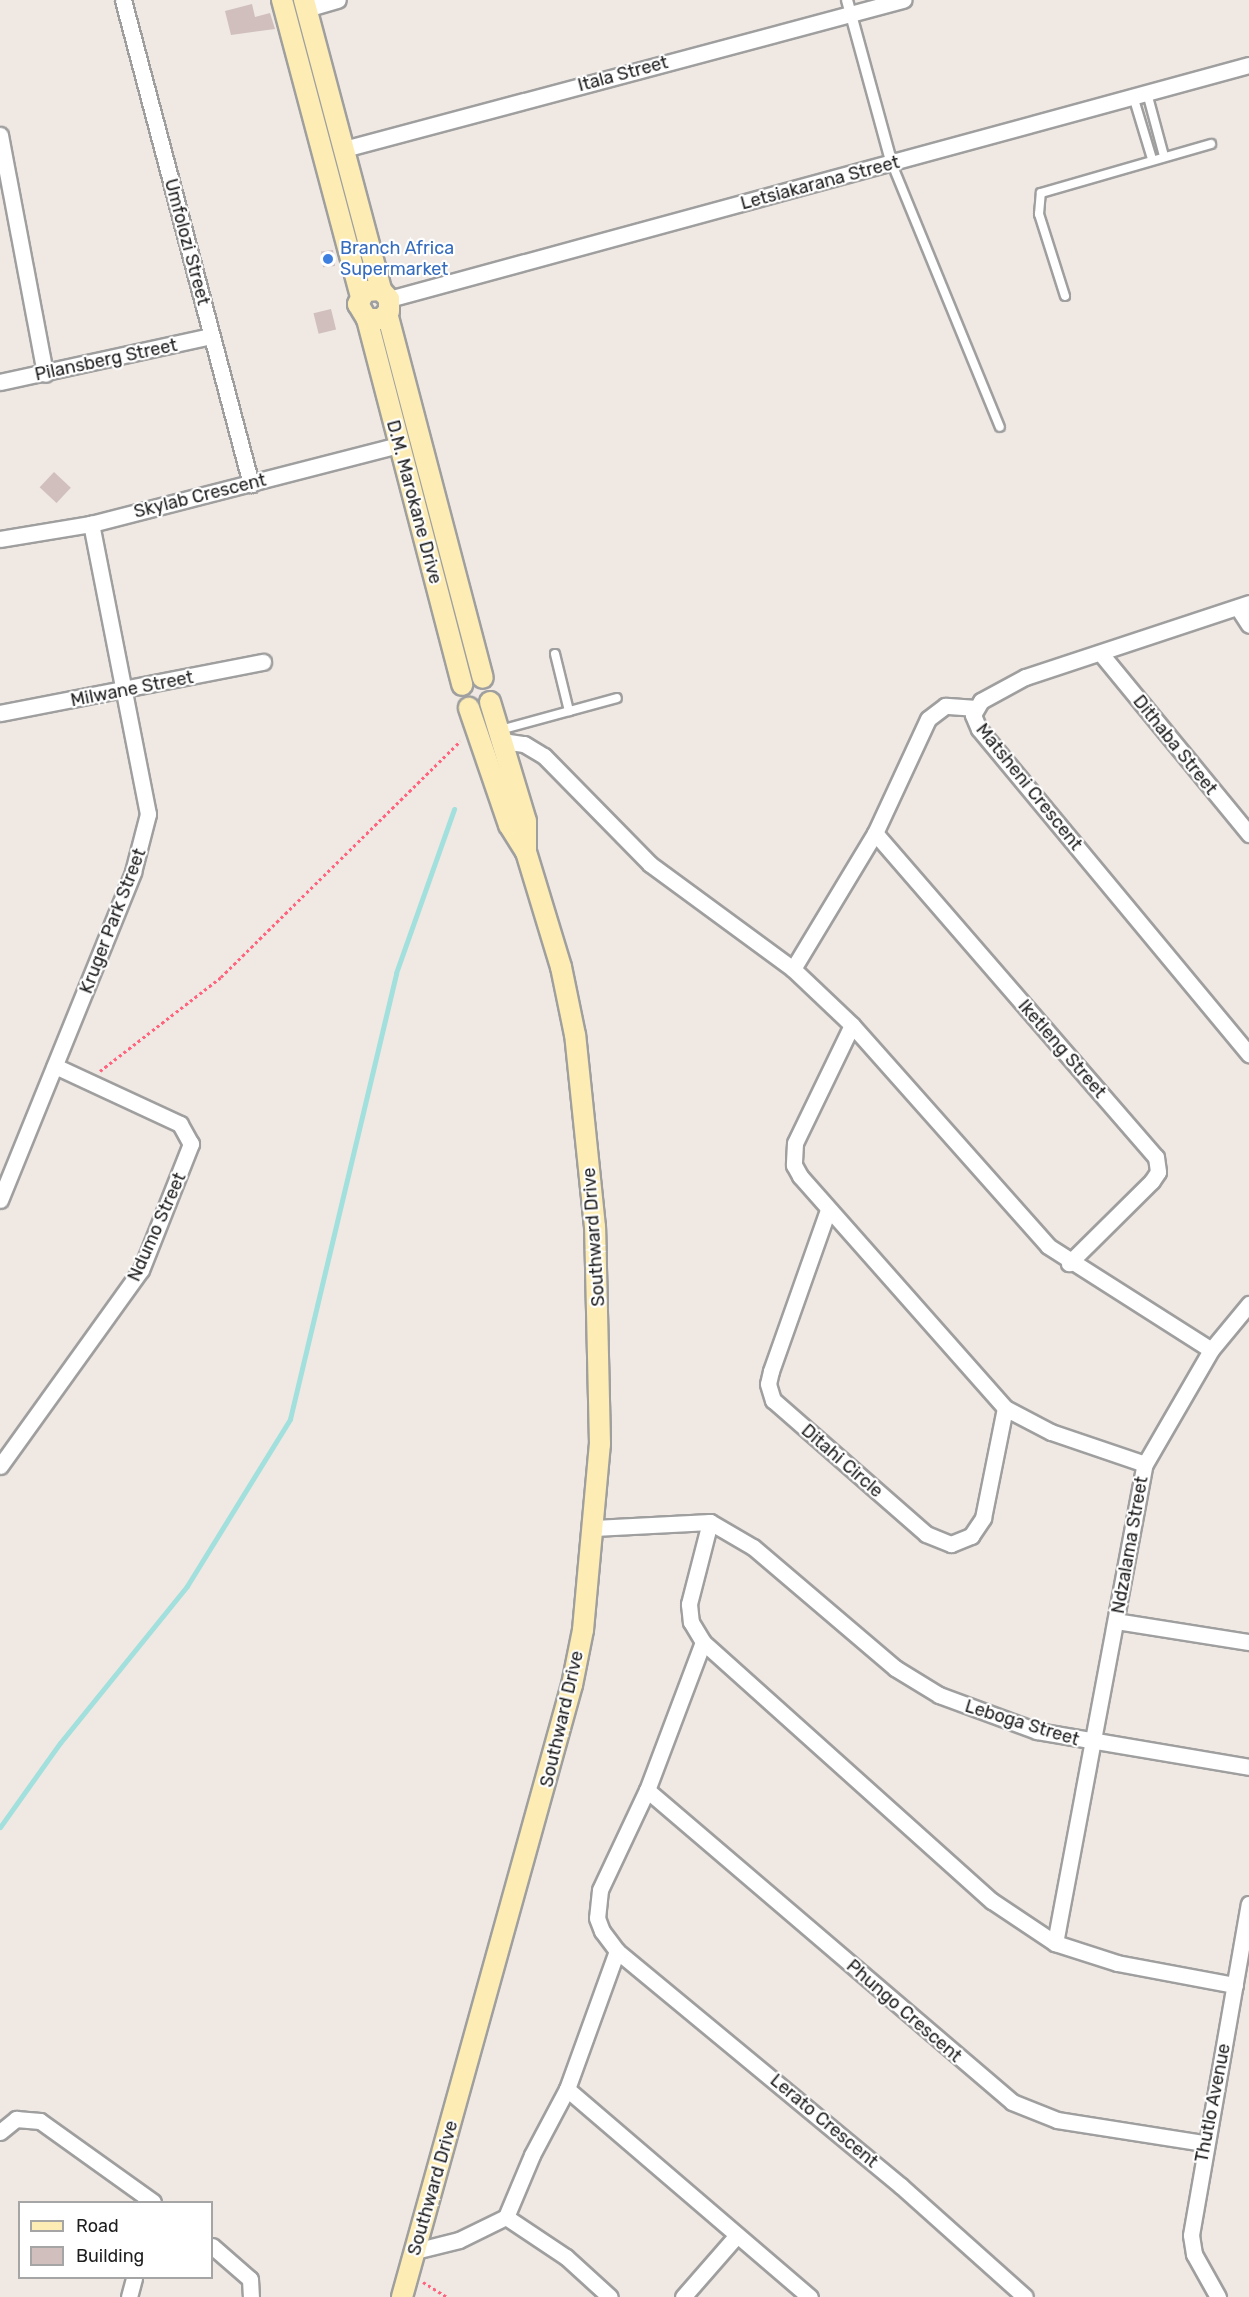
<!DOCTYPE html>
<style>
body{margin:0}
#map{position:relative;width:1249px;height:2297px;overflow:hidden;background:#f0e8e3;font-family:Rubik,sans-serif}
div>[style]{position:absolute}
.stream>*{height:5px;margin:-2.5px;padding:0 2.5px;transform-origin:2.5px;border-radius:2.5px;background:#a1e0dd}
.building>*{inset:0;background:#d0bfbc;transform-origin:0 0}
.path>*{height:3px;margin-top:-1.5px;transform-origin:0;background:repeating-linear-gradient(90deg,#ff657f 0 3px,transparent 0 6px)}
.roads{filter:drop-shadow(2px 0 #9f9f9f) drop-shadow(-2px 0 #9f9f9f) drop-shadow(0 2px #9f9f9f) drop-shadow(0 -2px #9f9f9f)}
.service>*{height:8px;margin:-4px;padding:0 4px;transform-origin:4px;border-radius:4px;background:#fff}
.pedestrian>*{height:10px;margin:-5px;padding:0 5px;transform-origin:5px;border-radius:5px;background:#fff}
.minor>*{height:15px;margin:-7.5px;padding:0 7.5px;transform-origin:7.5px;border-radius:7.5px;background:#fff}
.secondary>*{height:20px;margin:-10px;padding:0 10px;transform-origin:10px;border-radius:10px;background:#fdedb4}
.dots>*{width:16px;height:16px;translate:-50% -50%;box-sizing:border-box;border:3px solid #fff;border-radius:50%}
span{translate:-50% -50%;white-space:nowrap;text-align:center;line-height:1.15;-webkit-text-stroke:4.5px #fff;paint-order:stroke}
.street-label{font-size:18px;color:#1e1e1e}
.shop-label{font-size:18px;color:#366cbe}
.left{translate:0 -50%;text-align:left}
.legend{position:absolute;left:18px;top:2201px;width:195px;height:78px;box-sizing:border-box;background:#fff;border:2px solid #a5a5a5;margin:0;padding:8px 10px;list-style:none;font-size:18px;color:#1e1e1e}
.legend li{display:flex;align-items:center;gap:12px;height:30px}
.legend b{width:30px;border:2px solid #a5a5a5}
</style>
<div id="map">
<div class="stream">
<i style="left:0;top:1827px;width:103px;rotate:-54.5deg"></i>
<i style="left:60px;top:1743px;width:202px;rotate:-51deg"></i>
<i style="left:187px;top:1586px;width:196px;rotate:-58.3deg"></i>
<i style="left:290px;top:1419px;width:458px;rotate:-76.6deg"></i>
<i style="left:396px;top:973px;width:174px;rotate:-70.5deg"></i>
</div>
<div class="building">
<i style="clip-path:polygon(252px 4px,255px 17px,270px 13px,275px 29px,231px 35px,225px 11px)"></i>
<i style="left:333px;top:250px;width:16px;height:12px;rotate:83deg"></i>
<i style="left:331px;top:309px;width:21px;height:18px;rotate:76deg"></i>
<i style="left:54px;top:472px;width:23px;height:21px;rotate:43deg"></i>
</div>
<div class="path">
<i style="left:100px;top:1071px;width:153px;rotate:-37.8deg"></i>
<i style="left:221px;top:977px;width:336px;rotate:-44.6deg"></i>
<i style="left:423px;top:2282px;width:28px;rotate:32deg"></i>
</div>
<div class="roads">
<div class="service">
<i style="left:1147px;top:93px;width:65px;rotate:74.9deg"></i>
<i style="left:1133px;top:96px;width:66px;rotate:73.2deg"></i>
<i style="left:892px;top:164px;width:284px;rotate:67.7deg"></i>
<i style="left:1065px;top:296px;width:86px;rotate:-107.6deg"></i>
<i style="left:1039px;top:214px;width:21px;rotate:-85deg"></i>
<i style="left:1041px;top:193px;width:177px;rotate:-16.1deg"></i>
<i style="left:555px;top:654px;width:59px;rotate:76.2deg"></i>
<i style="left:500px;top:730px;width:121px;rotate:-15.3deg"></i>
</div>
<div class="pedestrian">
<i style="left:847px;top:0;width:170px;rotate:74.7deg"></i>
</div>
<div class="minor">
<i style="left:123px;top:0;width:501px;rotate:75.19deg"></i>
<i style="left:306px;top:9px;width:33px;rotate:-16deg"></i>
<i style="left:0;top:135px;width:243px;rotate:79.3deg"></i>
<i style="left:344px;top:149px;width:579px;rotate:-14.93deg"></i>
<i style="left:389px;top:299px;width:891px;rotate:-15.22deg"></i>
<i style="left:0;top:382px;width:216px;rotate:-12.3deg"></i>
<i style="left:0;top:539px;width:92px;rotate:-9.4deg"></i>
<i style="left:91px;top:524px;width:318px;rotate:-14.4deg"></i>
<i style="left:1249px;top:603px;width:236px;rotate:161.7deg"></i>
<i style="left:1025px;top:677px;width:50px;rotate:151.4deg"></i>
<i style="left:981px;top:701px;width:16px;rotate:120deg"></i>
<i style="left:973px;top:715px;width:15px;rotate:67deg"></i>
<i style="left:979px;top:729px;width:423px;rotate:50.3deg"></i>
<i style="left:1238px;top:608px;width:20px;rotate:57deg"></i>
<i style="left:1102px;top:655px;width:232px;rotate:50.6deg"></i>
<i style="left:976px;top:708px;width:31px;rotate:-176deg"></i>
<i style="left:945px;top:706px;width:21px;rotate:143deg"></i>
<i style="left:928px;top:719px;width:126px;rotate:114.9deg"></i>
<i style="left:875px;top:833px;width:159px;rotate:121.1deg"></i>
<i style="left:793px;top:969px;width:81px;rotate:43.5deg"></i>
<i style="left:852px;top:1025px;width:295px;rotate:48.4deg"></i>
<i style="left:1048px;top:1246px;width:193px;rotate:32.5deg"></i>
<i style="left:0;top:713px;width:268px;rotate:-11deg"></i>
<i style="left:502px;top:741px;width:22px;rotate:8deg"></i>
<i style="left:524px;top:744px;width:23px;rotate:31deg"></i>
<i style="left:544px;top:756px;width:151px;rotate:45.5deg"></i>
<i style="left:650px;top:864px;width:177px;rotate:36.3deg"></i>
<i style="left:875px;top:833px;width:429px;rotate:49.1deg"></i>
<i style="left:1156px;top:1157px;width:15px;rotate:82deg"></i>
<i style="left:1158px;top:1172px;width:11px;rotate:124deg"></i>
<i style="left:1152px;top:1181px;width:117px;rotate:135.3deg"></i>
<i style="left:852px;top:1025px;width:131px;rotate:115.8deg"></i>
<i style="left:795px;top:1143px;width:22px;rotate:93deg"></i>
<i style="left:794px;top:1165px;width:13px;rotate:61deg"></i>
<i style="left:800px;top:1176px;width:310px;rotate:48.5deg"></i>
<i style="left:1005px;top:1408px;width:52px;rotate:27.6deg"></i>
<i style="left:1051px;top:1432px;width:99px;rotate:18.8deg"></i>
<i style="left:0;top:1200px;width:354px;rotate:-67.9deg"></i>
<i style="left:133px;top:872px;width:60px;rotate:-75.5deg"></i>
<i style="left:148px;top:814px;width:296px;rotate:-101.1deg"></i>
<i style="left:828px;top:1210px;width:171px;rotate:109.5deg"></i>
<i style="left:771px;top:1371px;width:13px;rotate:103deg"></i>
<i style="left:768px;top:1384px;width:17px;rotate:73deg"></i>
<i style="left:773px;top:1400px;width:203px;rotate:41.2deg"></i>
<i style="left:926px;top:1534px;width:27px;rotate:22deg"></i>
<i style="left:951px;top:1544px;width:22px;rotate:-22deg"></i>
<i style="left:971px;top:1536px;width:22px;rotate:-56deg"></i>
<i style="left:983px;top:1518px;width:112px;rotate:-78.7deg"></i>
<i style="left:0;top:1466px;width:241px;rotate:-54.3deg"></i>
<i style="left:141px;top:1270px;width:136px;rotate:-68.4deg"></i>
<i style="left:191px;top:1144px;width:23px;rotate:-119deg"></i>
<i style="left:180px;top:1124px;width:138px;rotate:-155.1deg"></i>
<i style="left:710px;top:1522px;width:85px;rotate:104.4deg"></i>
<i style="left:689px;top:1604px;width:18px;rotate:84deg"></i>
<i style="left:691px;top:1622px;width:23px;rotate:59deg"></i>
<i style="left:703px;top:1642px;width:388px;rotate:41.9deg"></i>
<i style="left:992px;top:1901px;width:76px;rotate:33.7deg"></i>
<i style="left:1055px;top:1943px;width:65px;rotate:17.9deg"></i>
<i style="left:1117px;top:1963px;width:120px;rotate:10.6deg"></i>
<i style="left:594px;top:1528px;width:116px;rotate:-3deg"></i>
<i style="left:710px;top:1522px;width:50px;rotate:30.2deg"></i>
<i style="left:753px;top:1547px;width:187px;rotate:40.4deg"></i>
<i style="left:895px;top:1668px;width:52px;rotate:31.5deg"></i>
<i style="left:939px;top:1695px;width:104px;rotate:20.2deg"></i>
<i style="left:1037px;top:1731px;width:215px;rotate:9.6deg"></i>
<i style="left:1116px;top:1621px;width:135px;rotate:9deg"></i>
<i style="left:703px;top:1642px;width:158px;rotate:110.7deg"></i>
<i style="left:647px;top:1790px;width:110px;rotate:115.2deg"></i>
<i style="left:600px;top:1890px;width:28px;rotate:96deg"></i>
<i style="left:597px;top:1918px;width:14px;rotate:69deg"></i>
<i style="left:602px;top:1931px;width:25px;rotate:53deg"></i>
<i style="left:617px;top:1951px;width:369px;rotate:39.6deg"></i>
<i style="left:901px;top:2186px;width:166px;rotate:41.8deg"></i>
<i style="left:647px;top:1790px;width:480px;rotate:40.5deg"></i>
<i style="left:1012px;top:2102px;width:48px;rotate:21.8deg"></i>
<i style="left:1057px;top:2120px;width:149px;rotate:8.9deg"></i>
<i style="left:1055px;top:1943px;width:487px;rotate:-79.4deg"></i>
<i style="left:1145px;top:1464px;width:132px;rotate:-59.9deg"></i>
<i style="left:1211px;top:1350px;width:60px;rotate:-50.4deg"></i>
<i style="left:567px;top:2089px;width:320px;rotate:40.6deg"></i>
<i style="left:0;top:2132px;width:21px;rotate:-39deg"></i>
<i style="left:16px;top:2119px;width:24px;rotate:5deg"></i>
<i style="left:40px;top:2121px;width:139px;rotate:35.6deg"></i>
<i style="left:506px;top:2217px;width:72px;rotate:33.7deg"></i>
<i style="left:566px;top:2257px;width:59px;rotate:42.3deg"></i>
<i style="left:212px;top:2246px;width:50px;rotate:41deg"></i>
<i style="left:250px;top:2279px;width:18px;rotate:87deg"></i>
<i style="left:415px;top:2251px;width:45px;rotate:-14deg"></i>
<i style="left:459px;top:2240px;width:52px;rotate:-26.1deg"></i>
<i style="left:506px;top:2217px;width:67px;rotate:-67.2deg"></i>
<i style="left:532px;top:2155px;width:75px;rotate:-62.1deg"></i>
<i style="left:567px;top:2089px;width:147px;rotate:-70.1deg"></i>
<i style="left:129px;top:2297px;width:20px;rotate:-75deg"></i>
<i style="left:683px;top:2297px;width:82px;rotate:-48.9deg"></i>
<i style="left:1218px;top:2297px;width:49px;rotate:-119.2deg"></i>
<i style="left:1194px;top:2254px;width:19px;rotate:-99deg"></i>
<i style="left:1191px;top:2235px;width:336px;rotate:-80.1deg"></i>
</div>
<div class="secondary">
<i style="left:282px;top:0;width:306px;rotate:75.1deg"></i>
<i style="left:304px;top:0;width:300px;rotate:75.1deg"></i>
<i style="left:387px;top:313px;width:377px;rotate:75.3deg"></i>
<i style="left:367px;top:319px;width:14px"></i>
<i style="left:381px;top:319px;width:11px;rotate:-45deg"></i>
<i style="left:389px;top:311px;width:12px;rotate:-90deg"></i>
<i style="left:389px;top:299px;width:12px;rotate:-132deg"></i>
<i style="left:381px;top:290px;width:16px;rotate:176deg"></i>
<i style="left:365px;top:291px;width:15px;rotate:118deg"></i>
<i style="left:358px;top:304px;width:17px;rotate:59deg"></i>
<i style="left:367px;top:319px;width:378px;rotate:75.4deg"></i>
<i style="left:490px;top:702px;width:124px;rotate:73.2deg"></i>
<i style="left:526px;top:821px;width:31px;rotate:90deg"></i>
<i style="left:402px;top:2297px;width:635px;rotate:-74.48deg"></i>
<i style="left:572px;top:1685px;width:56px;rotate:-78.7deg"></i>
<i style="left:583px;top:1630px;width:187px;rotate:-84.8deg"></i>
<i style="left:600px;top:1444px;width:217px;rotate:-91.3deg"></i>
<i style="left:595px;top:1227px;width:193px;rotate:-95.9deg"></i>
<i style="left:575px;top:1035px;width:69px;rotate:-101.6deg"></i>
<i style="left:561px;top:967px;width:120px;rotate:-106.9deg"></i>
<i style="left:526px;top:852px;width:32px;rotate:-122deg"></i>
<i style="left:509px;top:825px;width:124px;rotate:-108.9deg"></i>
</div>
</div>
<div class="dots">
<i style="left:328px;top:259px;background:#3f7fe0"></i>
</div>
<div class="street-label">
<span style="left:623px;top:74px;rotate:-15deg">Itala Street</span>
<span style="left:820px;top:183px;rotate:-15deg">Letsiakarana Street</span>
<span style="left:187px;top:242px;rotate:75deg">Umfolozi Street</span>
<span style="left:106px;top:360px;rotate:-12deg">Pilansberg Street</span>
<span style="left:200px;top:496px;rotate:-14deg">Skylab Crescent</span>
<span style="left:414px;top:502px;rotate:75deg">D.M. Marokane Drive</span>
<span style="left:132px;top:689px;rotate:-11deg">Milwane Street</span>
<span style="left:1175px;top:745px;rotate:51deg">Dithaba Street</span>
<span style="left:1029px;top:787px;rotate:51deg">Matsheni Crescent</span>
<span style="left:113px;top:921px;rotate:-69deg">Kruger Park Street</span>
<span style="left:1062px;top:1049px;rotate:49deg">Iketleng Street</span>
<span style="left:157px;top:1227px;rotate:-66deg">Ndumo Street</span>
<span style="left:594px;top:1237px;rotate:-94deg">Southward Drive</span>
<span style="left:842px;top:1461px;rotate:41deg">Ditahi Circle</span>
<span style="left:1130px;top:1545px;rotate:-80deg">Ndzalama Street</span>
<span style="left:562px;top:1719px;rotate:-77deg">Southward Drive</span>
<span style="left:1022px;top:1723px;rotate:17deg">Leboga Street</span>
<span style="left:904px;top:2011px;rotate:41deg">Phungo Crescent</span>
<span style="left:1213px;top:2103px;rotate:-79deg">Thutlo Avenue</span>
<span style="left:824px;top:2121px;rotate:40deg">Lerato Crescent</span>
<span style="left:433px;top:2188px;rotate:-74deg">Southward Drive</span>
</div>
<div class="shop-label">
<span class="left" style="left:340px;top:259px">Branch Africa<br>Supermarket</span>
</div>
<ul class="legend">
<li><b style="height:8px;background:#fdedb4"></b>Road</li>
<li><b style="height:16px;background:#d0bfbc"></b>Building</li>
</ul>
</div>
